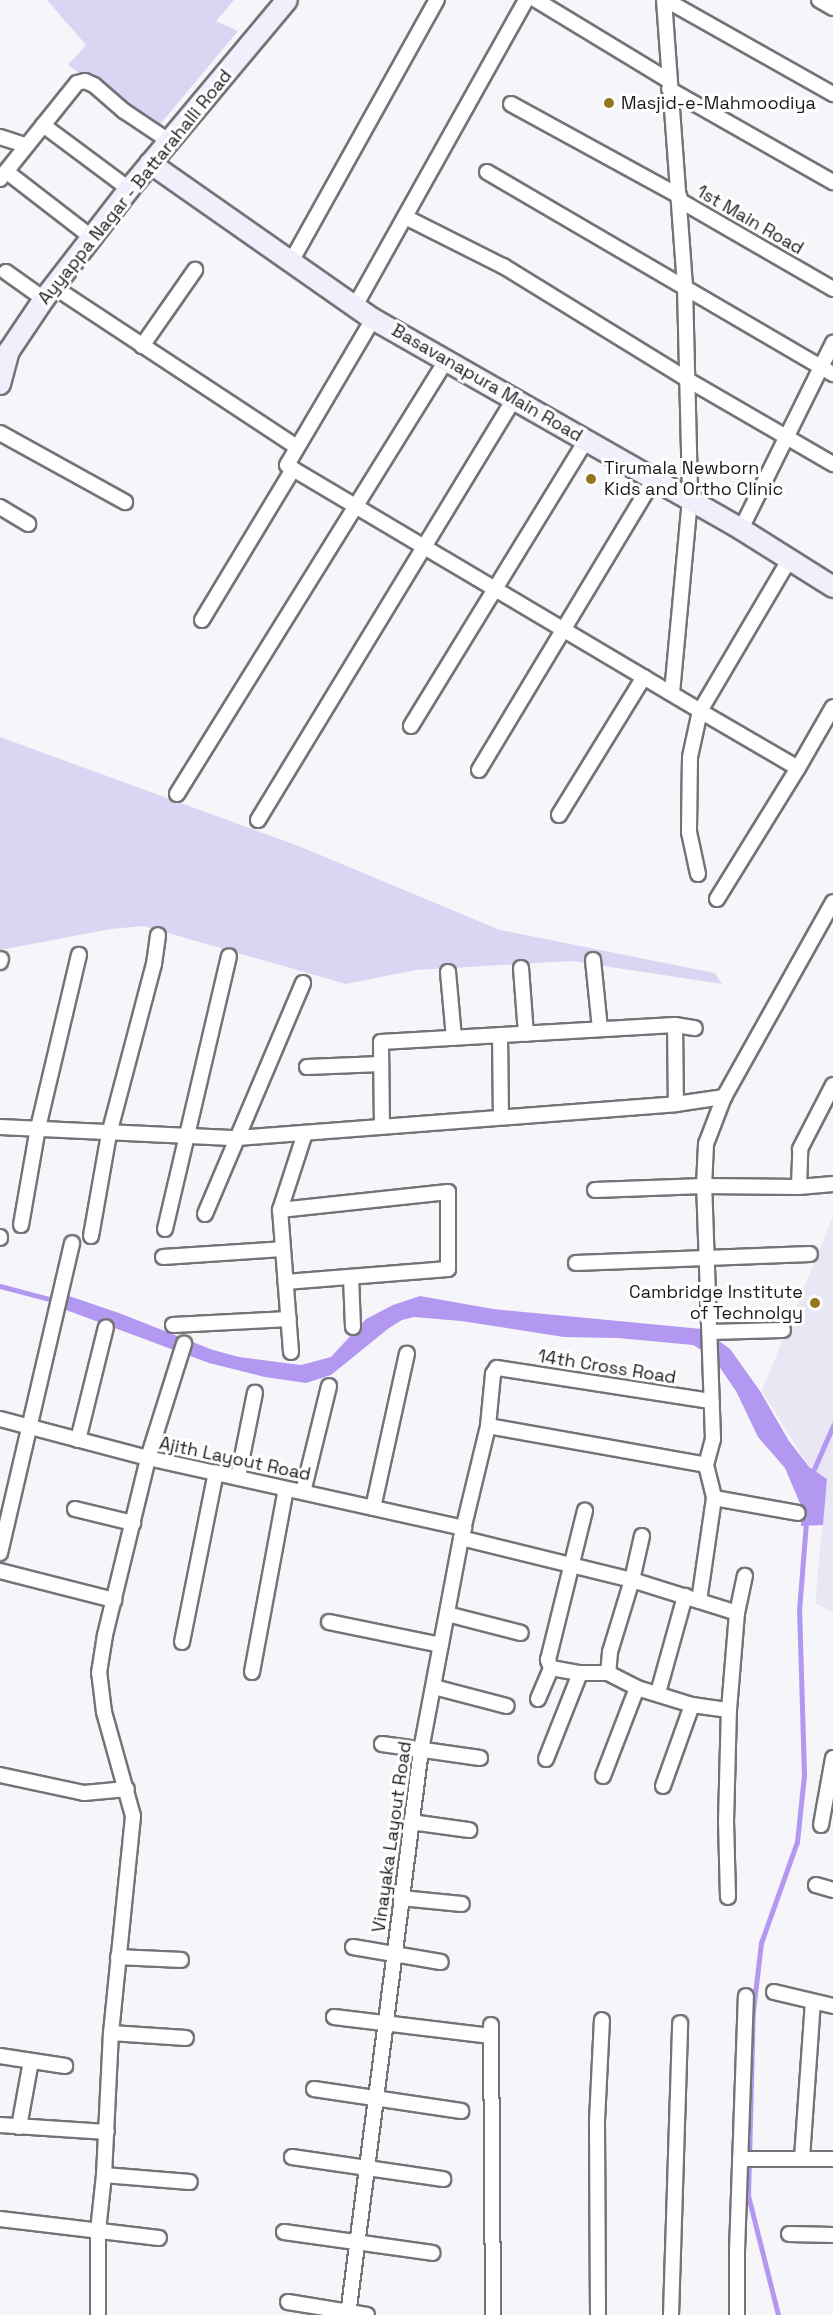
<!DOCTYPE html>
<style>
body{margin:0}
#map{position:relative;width:833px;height:2315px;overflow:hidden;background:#f6f5f9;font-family:"Space Grotesk",sans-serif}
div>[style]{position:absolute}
.built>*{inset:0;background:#eae7f4}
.green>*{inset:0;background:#dcd4f3}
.water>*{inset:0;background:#b298f0}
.stream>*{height:4.5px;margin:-2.25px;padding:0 2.25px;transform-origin:2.25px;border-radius:2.25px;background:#b298f0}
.roads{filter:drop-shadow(2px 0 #747377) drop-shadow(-2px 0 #747377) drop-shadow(0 2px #747377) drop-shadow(0 -2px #747377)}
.street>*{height:14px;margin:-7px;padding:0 7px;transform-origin:7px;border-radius:7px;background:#fff}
.secondary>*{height:20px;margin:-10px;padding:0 10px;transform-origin:10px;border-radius:10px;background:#f2eefc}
.dots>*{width:16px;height:16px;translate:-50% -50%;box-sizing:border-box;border:3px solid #fff;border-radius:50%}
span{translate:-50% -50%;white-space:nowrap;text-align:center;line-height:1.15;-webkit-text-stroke:6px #fff;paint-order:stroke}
.poi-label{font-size:18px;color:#1b1b1d}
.left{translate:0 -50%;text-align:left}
.right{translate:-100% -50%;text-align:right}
.street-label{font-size:18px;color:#1b1b1d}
</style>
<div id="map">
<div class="built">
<i style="clip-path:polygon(833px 1216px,833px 1612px,815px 1603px,827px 1479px,809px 1467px,762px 1391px)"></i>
</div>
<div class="green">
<i style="clip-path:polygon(47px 0,234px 0,216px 21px,238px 31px,157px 128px,68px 65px,86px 45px)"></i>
<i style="clip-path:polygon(0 737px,301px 847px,500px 930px,715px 973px,722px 984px,571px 961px,416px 970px,346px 984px,144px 926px,111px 929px,0 950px)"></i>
</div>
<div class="water">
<i style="clip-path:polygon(63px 1294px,119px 1313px,213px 1350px,239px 1357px,301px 1365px,331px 1357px,366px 1319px,393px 1305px,420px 1296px,493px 1309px,702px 1329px,703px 1351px,693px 1345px,618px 1338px,564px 1337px,461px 1321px,414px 1317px,402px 1320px,389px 1328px,331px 1375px,306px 1383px,265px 1377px,209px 1363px,58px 1307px)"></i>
<i style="clip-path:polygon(715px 1338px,730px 1349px,760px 1391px,789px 1441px,809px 1467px,827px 1479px,823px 1525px,801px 1526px,802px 1508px,785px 1468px,758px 1437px,736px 1391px,716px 1362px)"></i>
</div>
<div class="stream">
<i style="left:0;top:1286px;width:59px;rotate:14.7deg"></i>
<i style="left:811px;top:1476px;width:55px;rotate:-66.3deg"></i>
<i style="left:778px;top:2315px;width:123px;rotate:-104.1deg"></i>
<i style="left:748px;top:2196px;width:185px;rotate:-88.5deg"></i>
<i style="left:753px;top:2011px;width:68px;rotate:-83.3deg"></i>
<i style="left:761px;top:1943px;width:107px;rotate:-70.4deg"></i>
<i style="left:797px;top:1842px;width:67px;rotate:-84deg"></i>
<i style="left:804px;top:1775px;width:164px;rotate:-91.7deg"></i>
<i style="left:799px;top:1611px;width:89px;rotate:-85.5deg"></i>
</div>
<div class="roads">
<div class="street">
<i style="left:536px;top:0;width:154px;rotate:31.2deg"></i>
<i style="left:664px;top:0;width:288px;rotate:85.8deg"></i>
<i style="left:685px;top:287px;width:212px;rotate:88.6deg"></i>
<i style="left:690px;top:499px;width:195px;rotate:95.3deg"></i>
<i style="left:666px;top:0;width:192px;rotate:29.4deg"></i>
<i style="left:819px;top:0;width:16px;rotate:30deg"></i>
<i style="left:669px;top:89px;width:189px;rotate:29.6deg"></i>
<i style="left:511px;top:104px;width:192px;rotate:28.7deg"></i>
<i style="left:43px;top:125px;width:107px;rotate:36.7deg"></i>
<i style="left:0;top:137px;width:28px;rotate:18deg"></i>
<i style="left:7px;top:172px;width:106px;rotate:37.7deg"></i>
<i style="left:487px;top:172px;width:401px;rotate:30.3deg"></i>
<i style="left:0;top:179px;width:123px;rotate:-51.3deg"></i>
<i style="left:77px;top:83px;width:8px;rotate:-14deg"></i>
<i style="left:85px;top:81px;width:10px;rotate:24deg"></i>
<i style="left:94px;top:85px;width:40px;rotate:41deg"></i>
<i style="left:124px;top:111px;width:54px;rotate:33.7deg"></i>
<i style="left:679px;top:200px;width:178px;rotate:30deg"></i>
<i style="left:405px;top:217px;width:110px;rotate:26.6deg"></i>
<i style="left:503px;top:266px;width:217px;rotate:31.6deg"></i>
<i style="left:688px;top:380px;width:168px;rotate:30.1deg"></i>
<i style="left:292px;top:260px;width:298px;rotate:-60.9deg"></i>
<i style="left:6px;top:272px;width:47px;rotate:35.4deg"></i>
<i style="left:54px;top:287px;width:291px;rotate:33.4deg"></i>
<i style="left:355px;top:306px;width:351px;rotate:-60.8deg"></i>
<i style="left:142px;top:346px;width:93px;rotate:-55.1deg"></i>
<i style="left:0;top:433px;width:143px;rotate:28.9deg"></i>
<i style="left:293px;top:469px;width:474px;rotate:30.7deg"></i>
<i style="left:700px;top:711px;width:47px;rotate:102.3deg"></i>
<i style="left:690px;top:757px;width:75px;rotate:90.8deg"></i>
<i style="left:689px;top:832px;width:43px;rotate:77.9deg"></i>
<i style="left:0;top:507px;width:33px;rotate:31deg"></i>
<i style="left:741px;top:529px;width:208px;rotate:-63.7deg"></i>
<i style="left:789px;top:560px;width:175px;rotate:120.5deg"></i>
<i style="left:700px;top:711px;width:113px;rotate:30.2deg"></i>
<i style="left:798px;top:768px;width:70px;rotate:-60.2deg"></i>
<i style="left:202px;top:620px;width:176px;rotate:-58.9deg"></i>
<i style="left:293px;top:469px;width:7px;rotate:-146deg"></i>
<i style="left:287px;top:465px;width:169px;rotate:-59.5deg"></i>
<i style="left:411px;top:726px;width:335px;rotate:-58.5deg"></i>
<i style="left:479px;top:770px;width:340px;rotate:-59deg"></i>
<i style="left:177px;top:794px;width:512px;rotate:-58.17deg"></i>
<i style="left:559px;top:815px;width:162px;rotate:-58.4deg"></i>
<i style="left:258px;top:820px;width:494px;rotate:-58.7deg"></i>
<i style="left:717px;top:899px;width:154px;rotate:-58.3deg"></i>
<i style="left:593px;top:960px;width:69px;rotate:84.2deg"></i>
<i style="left:0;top:962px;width:3px;rotate:-72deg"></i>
<i style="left:521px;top:968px;width:66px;rotate:85.7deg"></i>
<i style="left:448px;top:972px;width:66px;rotate:84.8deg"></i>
<i style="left:675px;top:1025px;width:79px;rotate:89.3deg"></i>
<i style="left:500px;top:1035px;width:82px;rotate:89.3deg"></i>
<i style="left:307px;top:1067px;width:74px;rotate:-2.3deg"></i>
<i style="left:724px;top:1097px;width:223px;rotate:-60.8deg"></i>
<i style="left:382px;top:1126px;width:84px;rotate:-90.7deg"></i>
<i style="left:381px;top:1042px;width:294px;rotate:-3.3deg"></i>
<i style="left:675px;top:1025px;width:20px;rotate:9deg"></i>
<i style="left:0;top:1127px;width:237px;rotate:2.7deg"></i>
<i style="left:237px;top:1138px;width:440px;rotate:-4.4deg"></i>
<i style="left:676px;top:1104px;width:49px;rotate:-8.3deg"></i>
<i style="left:724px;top:1097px;width:50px;rotate:111deg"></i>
<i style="left:706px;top:1144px;width:42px;rotate:92.7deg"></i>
<i style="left:704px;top:1186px;width:109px;rotate:177.9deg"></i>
<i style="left:799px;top:1187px;width:38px;rotate:-88deg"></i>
<i style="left:800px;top:1149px;width:72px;rotate:-62.7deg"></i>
<i style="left:280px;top:1210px;width:169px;rotate:-6.1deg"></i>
<i style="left:448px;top:1192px;width:77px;rotate:90deg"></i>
<i style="left:448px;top:1269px;width:163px;rotate:175.4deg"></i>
<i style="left:205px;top:1214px;width:251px;rotate:-67deg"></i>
<i style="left:21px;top:1225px;width:98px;rotate:-80.1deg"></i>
<i style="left:38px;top:1128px;width:178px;rotate:-76.7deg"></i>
<i style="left:165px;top:1229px;width:280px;rotate:-76.8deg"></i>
<i style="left:91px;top:1236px;width:104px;rotate:-80deg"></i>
<i style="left:109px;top:1134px;width:176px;rotate:-75.2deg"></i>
<i style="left:154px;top:964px;width:29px;rotate:-82deg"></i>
<i style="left:0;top:1238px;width:1px;rotate:-90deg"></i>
<i style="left:163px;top:1257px;width:119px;rotate:-3.8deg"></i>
<i style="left:576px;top:1263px;width:234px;rotate:-2.2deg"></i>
<i style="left:351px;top:1277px;width:50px;rotate:87.7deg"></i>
<i style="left:173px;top:1325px;width:116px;rotate:-3deg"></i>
<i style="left:710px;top:1332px;width:73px;rotate:-1.6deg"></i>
<i style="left:291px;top:1352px;width:142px;rotate:-94.4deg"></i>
<i style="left:280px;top:1210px;width:81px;rotate:-72deg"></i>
<i style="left:0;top:1419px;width:153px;rotate:14.8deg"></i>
<i style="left:148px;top:1458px;width:324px;rotate:12.5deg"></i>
<i style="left:488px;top:1426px;width:221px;rotate:10.1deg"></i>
<i style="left:706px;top:1465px;width:34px;rotate:76deg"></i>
<i style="left:714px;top:1498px;width:85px;rotate:10.1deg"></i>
<i style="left:78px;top:1440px;width:116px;rotate:-76.1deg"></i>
<i style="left:706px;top:1465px;width:27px;rotate:-75deg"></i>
<i style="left:713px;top:1439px;width:253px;rotate:-92deg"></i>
<i style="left:704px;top:1186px;width:95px;rotate:0.6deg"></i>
<i style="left:799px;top:1187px;width:34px;rotate:-5deg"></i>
<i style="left:238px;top:1477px;width:86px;rotate:-78.6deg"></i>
<i style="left:303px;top:1492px;width:109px;rotate:-76.2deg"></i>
<i style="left:373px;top:1508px;width:158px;rotate:-77.6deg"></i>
<i style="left:75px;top:1509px;width:60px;rotate:13.6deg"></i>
<i style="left:642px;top:1536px;width:45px;rotate:102.8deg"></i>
<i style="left:632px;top:1580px;width:75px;rotate:107deg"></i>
<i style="left:610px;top:1652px;width:21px;rotate:95deg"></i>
<i style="left:608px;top:1673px;width:33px;rotate:27deg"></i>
<i style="left:637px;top:1688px;width:58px;rotate:17.2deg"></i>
<i style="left:692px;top:1705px;width:37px;rotate:8deg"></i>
<i style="left:461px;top:1538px;width:176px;rotate:13.8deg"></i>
<i style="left:632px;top:1580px;width:110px;rotate:17.4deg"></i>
<i style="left:0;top:1553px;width:318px;rotate:-76.9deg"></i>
<i style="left:0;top:1571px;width:118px;rotate:14.3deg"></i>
<i style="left:699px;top:1601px;width:104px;rotate:-81.7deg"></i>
<i style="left:447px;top:1614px;width:76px;rotate:14.4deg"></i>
<i style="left:329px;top:1622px;width:114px;rotate:11.6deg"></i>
<i style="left:182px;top:1642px;width:173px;rotate:-78.7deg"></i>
<i style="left:551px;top:1668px;width:29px;rotate:10deg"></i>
<i style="left:580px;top:1673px;width:28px"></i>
<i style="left:252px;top:1672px;width:186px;rotate:-79.5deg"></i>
<i style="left:434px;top:1687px;width:75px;rotate:14.6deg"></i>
<i style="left:658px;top:1693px;width:101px;rotate:-74.4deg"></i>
<i style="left:538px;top:1699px;width:34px;rotate:-67deg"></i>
<i style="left:551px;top:1668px;width:9px;rotate:-111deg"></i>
<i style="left:548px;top:1660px;width:154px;rotate:-76.1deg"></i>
<i style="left:382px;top:1744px;width:99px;rotate:8.1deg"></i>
<i style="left:546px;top:1759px;width:92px;rotate:-68.4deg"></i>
<i style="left:0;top:1775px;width:86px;rotate:12.1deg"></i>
<i style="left:84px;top:1793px;width:43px;rotate:-5.3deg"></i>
<i style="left:603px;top:1776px;width:94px;rotate:-68.9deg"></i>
<i style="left:663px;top:1786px;width:86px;rotate:-70.3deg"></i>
<i style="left:411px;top:1822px;width:59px;rotate:7.9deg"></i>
<i style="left:821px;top:1825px;width:68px;rotate:-79.8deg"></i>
<i style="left:816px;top:1885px;width:18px;rotate:16deg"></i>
<i style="left:728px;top:1897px;width:75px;rotate:-91.5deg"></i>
<i style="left:726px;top:1822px;width:112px;rotate:-88.5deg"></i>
<i style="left:729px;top:1710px;width:97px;rotate:-85.3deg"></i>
<i style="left:737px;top:1613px;width:38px;rotate:-78deg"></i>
<i style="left:401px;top:1898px;width:61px;rotate:5.6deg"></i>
<i style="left:353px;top:1947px;width:89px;rotate:9.7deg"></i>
<i style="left:118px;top:1957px;width:63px;rotate:2.7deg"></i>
<i style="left:774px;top:1992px;width:61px;rotate:13.3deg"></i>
<i style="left:334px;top:2017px;width:158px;rotate:6.9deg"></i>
<i style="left:491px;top:2025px;width:290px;rotate:89.6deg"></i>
<i style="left:111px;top:2033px;width:75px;rotate:3.8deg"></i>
<i style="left:0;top:2056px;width:66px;rotate:8.7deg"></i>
<i style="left:314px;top:2089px;width:149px;rotate:8.5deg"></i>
<i style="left:0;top:2125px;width:107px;rotate:3.7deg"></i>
<i style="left:19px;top:2127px;width:67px;rotate:-79.7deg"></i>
<i style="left:292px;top:2157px;width:153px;rotate:8.3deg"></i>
<i style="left:802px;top:2158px;width:156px;rotate:-86deg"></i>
<i style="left:740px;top:2159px;width:93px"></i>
<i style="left:104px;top:2175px;width:86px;rotate:4.7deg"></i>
<i style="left:0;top:2219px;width:160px;rotate:6.8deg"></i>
<i style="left:284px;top:2232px;width:150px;rotate:8deg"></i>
<i style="left:789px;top:2234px;width:44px;rotate:1.3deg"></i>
<i style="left:288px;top:2302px;width:80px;rotate:9.3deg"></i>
<i style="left:98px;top:2315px;width:84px;rotate:-90deg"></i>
<i style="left:98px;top:2231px;width:56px;rotate:-83.9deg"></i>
<i style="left:104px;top:2175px;width:142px;rotate:-87.2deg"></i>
<i style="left:111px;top:2033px;width:218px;rotate:-84.2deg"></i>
<i style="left:133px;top:1816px;width:108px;rotate:-105.6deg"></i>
<i style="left:104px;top:1712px;width:39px;rotate:-97deg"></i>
<i style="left:99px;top:1673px;width:38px;rotate:-81deg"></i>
<i style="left:105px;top:1635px;width:182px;rotate:-76.3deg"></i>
<i style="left:148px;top:1458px;width:120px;rotate:-72.5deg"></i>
<i style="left:348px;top:2315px;width:570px;rotate:-82.64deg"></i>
<i style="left:421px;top:1750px;width:216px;rotate:-79.3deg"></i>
<i style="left:461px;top:1538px;width:115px;rotate:-76.4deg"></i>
<i style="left:488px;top:1426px;width:52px;rotate:-84.5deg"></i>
<i style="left:493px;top:1374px;width:7px;rotate:-56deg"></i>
<i style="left:497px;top:1368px;width:217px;rotate:8.8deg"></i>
<i style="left:598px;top:2315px;width:194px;rotate:-90.3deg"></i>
<i style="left:597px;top:2121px;width:101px;rotate:-87.2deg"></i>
<i style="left:671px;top:2315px;width:292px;rotate:-88.2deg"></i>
<i style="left:737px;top:2315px;width:64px;rotate:-90deg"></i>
<i style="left:737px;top:2251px;width:255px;rotate:-88deg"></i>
</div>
<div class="secondary">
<i style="left:150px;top:163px;width:272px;rotate:35deg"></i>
<i style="left:373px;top:319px;width:424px;rotate:29.7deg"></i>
<i style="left:741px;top:529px;width:109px;rotate:32.2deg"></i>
<i style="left:0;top:384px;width:34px;rotate:-75deg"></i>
<i style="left:9px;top:351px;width:63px;rotate:-56.1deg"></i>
<i style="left:44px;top:299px;width:139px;rotate:-52.3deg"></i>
<i style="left:129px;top:189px;width:246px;rotate:-50.1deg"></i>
</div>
</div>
<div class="dots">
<i style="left:609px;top:103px;background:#95751d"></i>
<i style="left:591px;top:479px;background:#95751d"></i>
<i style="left:815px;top:1303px;background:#95751d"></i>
</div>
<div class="poi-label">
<span class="left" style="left:621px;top:103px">Masjid-e-Mahmoodiya</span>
<span class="left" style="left:604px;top:479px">Tirumala Newborn<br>Kids and Ortho Clinic</span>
<span class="right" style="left:803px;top:1303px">Cambridge Institute<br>of Technolgy</span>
</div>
<div class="street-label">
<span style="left:135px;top:187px;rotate:-51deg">Ayyappa Nagar - Battarahalli Road</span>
<span style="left:750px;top:220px;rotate:30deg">1st Main Road</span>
<span style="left:487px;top:383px;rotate:30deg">Basavanapura Main Road</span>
<span style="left:607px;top:1367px;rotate:9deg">14th Cross Road</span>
<span style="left:235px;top:1459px;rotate:12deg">Ajith Layout Road</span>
<span style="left:392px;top:1837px;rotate:-82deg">Vinayaka Layout Road</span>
</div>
</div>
